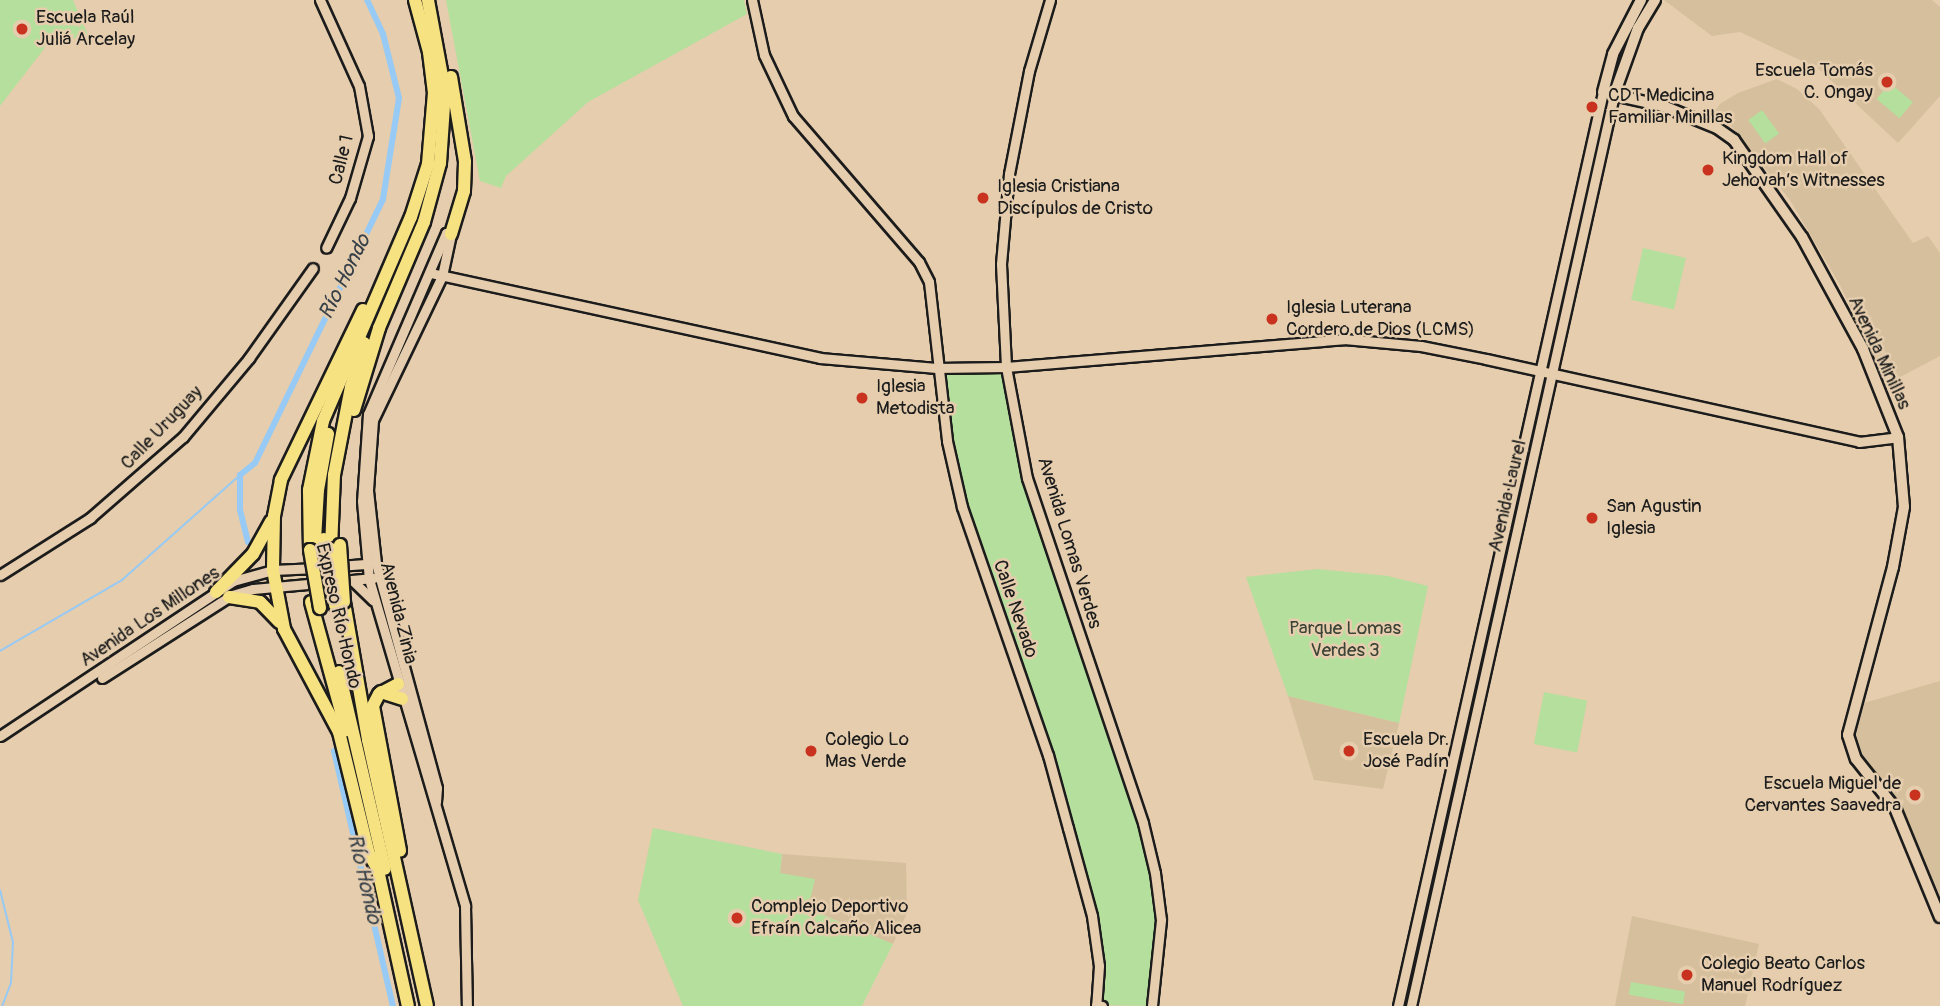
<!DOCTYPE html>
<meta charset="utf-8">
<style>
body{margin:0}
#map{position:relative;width:1940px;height:1006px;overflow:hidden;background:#e5cdad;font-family:Pangolin,sans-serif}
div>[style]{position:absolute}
.built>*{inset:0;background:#d5bf9c}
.green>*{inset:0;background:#b5df9d;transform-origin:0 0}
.stream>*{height:2px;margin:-1px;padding:0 1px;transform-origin:1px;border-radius:1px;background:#97caf4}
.canal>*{height:6px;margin:-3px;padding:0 3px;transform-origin:3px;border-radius:3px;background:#97caf4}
.roads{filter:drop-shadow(2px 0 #1c1c1c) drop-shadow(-2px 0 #1c1c1c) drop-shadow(0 2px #1c1c1c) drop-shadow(0 -2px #1c1c1c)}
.tertiary>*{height:9px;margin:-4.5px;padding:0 4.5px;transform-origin:4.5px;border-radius:4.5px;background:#e5cdad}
.secondary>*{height:10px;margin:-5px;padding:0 5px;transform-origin:5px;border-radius:5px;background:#e5cdad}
.motorway>*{height:12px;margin:-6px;padding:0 6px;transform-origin:6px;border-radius:6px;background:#f6e281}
.bridges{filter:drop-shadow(2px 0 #1c1c1c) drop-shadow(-2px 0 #1c1c1c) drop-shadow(0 2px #1c1c1c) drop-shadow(0 -2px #1c1c1c)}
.motorway-bridge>*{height:12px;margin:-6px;padding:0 6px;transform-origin:6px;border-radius:6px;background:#f6e281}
.dots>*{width:19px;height:19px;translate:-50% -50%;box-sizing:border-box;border:4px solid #e5cdad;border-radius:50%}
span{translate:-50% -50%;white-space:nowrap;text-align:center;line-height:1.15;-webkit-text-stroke:5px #e5cdad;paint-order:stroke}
.poi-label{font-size:19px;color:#1c1c1c}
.left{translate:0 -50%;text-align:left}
.right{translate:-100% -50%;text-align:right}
.street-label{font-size:19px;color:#1c1c1c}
.park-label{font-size:19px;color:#3b4336}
.water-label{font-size:21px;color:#353f47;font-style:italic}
</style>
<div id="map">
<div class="built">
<i style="clip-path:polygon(1664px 0,1932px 0,1940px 7px,1940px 96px,1898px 143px,1819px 69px,1740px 32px,1712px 36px)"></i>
<i style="clip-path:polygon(1777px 79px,1797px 89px,1819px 109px,1913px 243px,1928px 236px,1940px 253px,1940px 356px,1887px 384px,1840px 285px,1790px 200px,1732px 127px,1711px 116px,1720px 104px,1738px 93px)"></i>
<i style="clip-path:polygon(1940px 681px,1940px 903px,1900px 809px,1865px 762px,1856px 741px,1856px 721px,1864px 703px)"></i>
<i style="clip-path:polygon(1288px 696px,1399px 723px,1383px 789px,1314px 780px)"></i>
<i style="clip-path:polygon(782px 854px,906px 863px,907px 913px,893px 944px,807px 908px,780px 873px)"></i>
<i style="clip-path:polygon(1632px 916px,1759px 944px,1745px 1006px,1615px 1006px)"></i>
</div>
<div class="green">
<i style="clip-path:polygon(0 0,73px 0,88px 35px,47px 45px,0 106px)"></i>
<i style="clip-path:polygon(446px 0,744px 0,747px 14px,588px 102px,506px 176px,501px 188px,480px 181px)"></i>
<i style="left:1890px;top:83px;width:30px;height:21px;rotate:40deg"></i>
<i style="left:1762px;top:110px;width:29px;height:17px;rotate:54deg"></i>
<i style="left:1643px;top:248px;width:44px;height:53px;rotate:13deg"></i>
<i style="clip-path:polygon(1006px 367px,1027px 478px,1143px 823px,1161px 920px,1152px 1006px,1096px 1005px,1099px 966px,1068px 828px,962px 507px,937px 368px)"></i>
<i style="clip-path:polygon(1317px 569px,1388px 576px,1428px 586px,1399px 723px,1288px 696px,1246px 577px)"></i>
<i style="left:1544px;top:692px;width:44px;height:53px;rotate:11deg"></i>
<i style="clip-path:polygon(653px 828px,782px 854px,780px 873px,815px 879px,808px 909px,893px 944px,862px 1006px,683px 1006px,638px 900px)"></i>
<i style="left:1631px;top:982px;width:55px;height:13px;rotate:10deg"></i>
</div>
<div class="stream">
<i style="left:0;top:651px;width:141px;rotate:-30.2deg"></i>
<i style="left:122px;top:580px;width:158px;rotate:-41.7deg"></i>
<i style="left:0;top:890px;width:54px;rotate:76deg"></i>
<i style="left:13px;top:942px;width:41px;rotate:92.8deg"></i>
<i style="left:11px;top:983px;width:25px;rotate:111deg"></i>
</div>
<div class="canal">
<i style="left:248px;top:542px;width:33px;rotate:-104deg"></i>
<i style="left:240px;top:510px;width:35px;rotate:-90deg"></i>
<i style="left:240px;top:475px;width:19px;rotate:-39deg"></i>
<i style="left:255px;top:463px;width:293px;rotate:-64.1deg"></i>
<i style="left:383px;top:199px;width:102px;rotate:-81deg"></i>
<i style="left:399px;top:98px;width:66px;rotate:-104deg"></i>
<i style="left:383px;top:34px;width:38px;rotate:-115deg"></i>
<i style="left:334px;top:751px;width:262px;rotate:77deg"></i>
</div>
<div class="roads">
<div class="tertiary">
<i style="left:320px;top:0;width:94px;rotate:65.6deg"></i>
<i style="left:359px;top:86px;width:51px;rotate:79.8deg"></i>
<i style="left:368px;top:136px;width:65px;rotate:106.2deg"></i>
<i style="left:350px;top:198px;width:55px;rotate:115.6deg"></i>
<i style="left:752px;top:0;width:56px;rotate:77.7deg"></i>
<i style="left:764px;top:55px;width:68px;rotate:64.6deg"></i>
<i style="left:793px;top:116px;width:193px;rotate:49.2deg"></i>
<i style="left:919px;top:262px;width:22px;rotate:63deg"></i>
<i style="left:929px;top:282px;width:160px;rotate:83.5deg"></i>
<i style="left:947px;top:441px;width:68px;rotate:77.2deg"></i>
<i style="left:962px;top:507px;width:262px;rotate:70.9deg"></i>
<i style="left:1048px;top:755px;width:76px;rotate:74.7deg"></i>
<i style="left:1068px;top:828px;width:91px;rotate:74.7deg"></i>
<i style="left:1092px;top:916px;width:50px;rotate:82deg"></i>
<i style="left:1099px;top:966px;width:39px;rotate:94deg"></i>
<i style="left:1096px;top:1005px;width:6px;rotate:9deg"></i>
<i style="left:1050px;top:0;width:74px;rotate:106.5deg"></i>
<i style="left:1029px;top:71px;width:105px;rotate:101deg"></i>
<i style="left:1009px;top:174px;width:90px;rotate:95.1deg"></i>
<i style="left:1001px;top:264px;width:103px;rotate:87.2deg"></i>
<i style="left:1006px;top:367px;width:113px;rotate:79.3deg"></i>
<i style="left:1027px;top:478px;width:364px;rotate:71.4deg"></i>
<i style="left:1143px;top:823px;width:51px;rotate:76.5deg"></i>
<i style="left:1155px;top:873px;width:47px;rotate:82.7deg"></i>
<i style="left:1161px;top:920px;width:86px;rotate:96deg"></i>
<i style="left:431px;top:273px;width:398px;rotate:12.3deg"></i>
<i style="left:820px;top:358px;width:117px;rotate:4.9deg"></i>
<i style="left:937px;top:368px;width:69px;rotate:-0.8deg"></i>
<i style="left:1006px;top:367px;width:339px;rotate:-4.7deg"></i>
<i style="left:1344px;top:339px;width:77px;rotate:5.2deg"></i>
<i style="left:1421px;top:346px;width:66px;rotate:11.3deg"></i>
<i style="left:1486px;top:359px;width:382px;rotate:12.5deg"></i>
<i style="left:1859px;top:442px;width:39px;rotate:-7deg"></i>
<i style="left:338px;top:566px;width:31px;rotate:-4deg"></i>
<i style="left:0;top:575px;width:107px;rotate:-32.3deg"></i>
<i style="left:90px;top:518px;width:123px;rotate:-41.1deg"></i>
<i style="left:183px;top:437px;width:103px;rotate:-50.1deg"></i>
<i style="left:249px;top:358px;width:110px;rotate:-54.6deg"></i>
<i style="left:352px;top:580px;width:29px;rotate:44deg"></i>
<i style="left:102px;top:678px;width:154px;rotate:-32.6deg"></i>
<i style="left:232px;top:595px;width:22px;rotate:-16deg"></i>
<i style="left:253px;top:589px;width:121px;rotate:-5.2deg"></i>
<i style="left:0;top:736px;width:280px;rotate:-33.6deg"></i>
<i style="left:233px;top:581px;width:41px;rotate:-15.4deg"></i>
<i style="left:273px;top:570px;width:44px;rotate:-2.6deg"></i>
<i style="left:436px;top:802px;width:14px;rotate:-86deg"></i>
<i style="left:437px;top:788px;width:233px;rotate:-105.2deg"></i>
<i style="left:376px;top:563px;width:73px;rotate:-96.3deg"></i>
<i style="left:368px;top:490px;width:70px;rotate:-85.9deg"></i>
<i style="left:373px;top:420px;width:160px;rotate:-64.4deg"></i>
<i style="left:442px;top:276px;width:43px;rotate:-77.9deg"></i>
<i style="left:451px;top:234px;width:5px;rotate:-169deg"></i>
<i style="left:446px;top:233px;width:197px;rotate:113.3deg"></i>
<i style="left:368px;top:414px;width:87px;rotate:93.9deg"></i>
<i style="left:362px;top:501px;width:78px;rotate:84.9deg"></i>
<i style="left:369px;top:579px;width:341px;rotate:73.6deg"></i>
<i style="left:465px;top:906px;width:100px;rotate:88.9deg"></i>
<i style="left:1398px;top:1006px;width:937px;rotate:-77.36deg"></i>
<i style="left:1411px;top:1006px;width:933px;rotate:-77.44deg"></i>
</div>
<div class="secondary">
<i style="left:1655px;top:0;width:33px;rotate:121deg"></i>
<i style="left:1638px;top:28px;width:71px;rotate:109.7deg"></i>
<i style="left:1614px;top:95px;width:50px;rotate:12.7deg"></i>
<i style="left:1663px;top:106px;width:58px;rotate:22.2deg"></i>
<i style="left:1717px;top:128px;width:21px;rotate:35deg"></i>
<i style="left:1734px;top:140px;width:118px;rotate:55deg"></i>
<i style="left:1802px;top:237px;width:128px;rotate:61.4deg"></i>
<i style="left:1863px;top:349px;width:95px;rotate:68.3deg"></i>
<i style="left:1898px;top:437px;width:70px;rotate:85.1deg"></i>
<i style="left:1904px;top:507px;width:61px;rotate:100.4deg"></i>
<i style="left:1893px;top:567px;width:174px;rotate:105deg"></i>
<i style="left:1848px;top:735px;width:25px;rotate:72deg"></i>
<i style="left:1856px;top:759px;width:63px;rotate:51.5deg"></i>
<i style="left:1895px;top:808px;width:118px;rotate:67.6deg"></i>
<i style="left:1603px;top:92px;width:39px;rotate:-75deg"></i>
<i style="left:1613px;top:54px;width:61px;rotate:-62.6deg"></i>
</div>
<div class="motorway">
<i style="left:451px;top:77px;width:86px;rotate:80.6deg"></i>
<i style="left:465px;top:162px;width:29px;rotate:92deg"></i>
<i style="left:464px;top:191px;width:45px;rotate:106.8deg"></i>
<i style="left:363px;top:310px;width:189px;rotate:115.8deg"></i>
<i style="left:281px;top:480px;width:37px;rotate:101deg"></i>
<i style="left:274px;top:516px;width:54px;rotate:91.1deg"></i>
<i style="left:273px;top:570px;width:60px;rotate:79.4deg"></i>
<i style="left:284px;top:629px;width:117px;rotate:61.9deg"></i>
<i style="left:339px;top:732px;width:126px;rotate:76.2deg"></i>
<i style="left:369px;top:854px;width:16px;rotate:60deg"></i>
<i style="left:354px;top:410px;width:86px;rotate:-73deg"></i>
<i style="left:379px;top:328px;width:115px;rotate:-67deg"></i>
<i style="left:424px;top:222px;width:61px;rotate:-74.8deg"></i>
<i style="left:440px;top:163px;width:71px;rotate:-86deg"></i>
<i style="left:445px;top:92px;width:94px;rotate:-100.5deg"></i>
<i style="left:324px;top:539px;width:28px;rotate:88deg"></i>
<i style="left:315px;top:540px;width:50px;rotate:-86.6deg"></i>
<i style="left:318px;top:490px;width:57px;rotate:-79.9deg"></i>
<i style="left:331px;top:549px;width:74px;rotate:-87.7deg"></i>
<i style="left:334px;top:475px;width:90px;rotate:-79.1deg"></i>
<i style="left:351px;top:387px;width:46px;rotate:-73.5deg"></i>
<i style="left:310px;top:550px;width:60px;rotate:-91deg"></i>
<i style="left:309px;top:490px;width:70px;rotate:-78.5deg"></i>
<i style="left:323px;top:421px;width:222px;rotate:-66.7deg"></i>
<i style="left:411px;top:217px;width:56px;rotate:-72.2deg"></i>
<i style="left:428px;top:164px;width:71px;rotate:-85.2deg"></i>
<i style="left:434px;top:93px;width:41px;rotate:-97deg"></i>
<i style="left:429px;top:52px;width:54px;rotate:-105.1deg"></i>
<i style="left:216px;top:592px;width:53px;rotate:-45.8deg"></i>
<i style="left:253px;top:554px;width:37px;rotate:-61deg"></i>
<i style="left:229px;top:597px;width:31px;rotate:9deg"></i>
<i style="left:260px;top:602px;width:28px;rotate:46deg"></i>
<i style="left:311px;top:602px;width:133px;rotate:74.7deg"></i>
<i style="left:344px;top:602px;width:140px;rotate:80.1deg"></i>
<i style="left:368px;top:740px;width:272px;rotate:77.5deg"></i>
<i style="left:339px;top:672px;width:202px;rotate:76.9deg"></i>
<i style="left:398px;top:684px;width:21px;rotate:152deg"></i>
<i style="left:379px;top:694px;width:13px;rotate:117deg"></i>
<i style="left:373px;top:706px;width:147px;rotate:79.4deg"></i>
<i style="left:381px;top:692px;width:22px;rotate:18deg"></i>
<i style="left:376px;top:861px;width:148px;rotate:77.6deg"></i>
</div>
</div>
<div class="bridges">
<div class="motorway-bridge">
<i style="left:340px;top:545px;width:57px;rotate:86deg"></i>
<i style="left:331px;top:549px;width:56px;rotate:85.9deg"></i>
<i style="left:310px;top:550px;width:59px;rotate:80.2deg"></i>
</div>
</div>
<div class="dots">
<i style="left:22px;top:29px;background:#c8321e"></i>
<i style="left:1887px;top:82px;background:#c8321e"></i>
<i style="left:1592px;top:107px;background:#c8321e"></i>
<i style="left:1708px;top:170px;background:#c8321e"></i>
<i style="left:983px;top:198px;background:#c8321e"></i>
<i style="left:1272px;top:319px;background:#c8321e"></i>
<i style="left:862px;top:398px;background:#c8321e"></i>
<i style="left:1592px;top:518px;background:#c8321e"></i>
<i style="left:811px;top:751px;background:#c8321e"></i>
<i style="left:1349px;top:751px;background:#c8321e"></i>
<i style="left:1915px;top:795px;background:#c8321e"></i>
<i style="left:737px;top:918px;background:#c8321e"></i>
<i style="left:1687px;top:975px;background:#c8321e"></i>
</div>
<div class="poi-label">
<span class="left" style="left:36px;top:29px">Escuela Raúl<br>Juliá Arcelay</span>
<span class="right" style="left:1873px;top:82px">Escuela Tomás<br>C. Ongay</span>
<span class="left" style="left:1608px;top:107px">CDT Medicina<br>Familiar Minillas</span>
<span class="left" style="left:1722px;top:170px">Kingdom Hall of<br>Jehovah’s Witnesses</span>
<span class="left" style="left:997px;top:198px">Iglesia Cristiana<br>Discípulos de Cristo</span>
<span class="left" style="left:1286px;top:319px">Iglesia Luterana<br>Cordero de Dios (LCMS)</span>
<span class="left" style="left:876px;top:398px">Iglesia<br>Metodista</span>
<span class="left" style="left:1606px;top:518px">San Agustin<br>Iglesia</span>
<span class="left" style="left:825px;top:751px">Colegio Lo<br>Mas Verde</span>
<span class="left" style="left:1363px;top:751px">Escuela Dr.<br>José Padín</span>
<span class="right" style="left:1901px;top:795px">Escuela Miguel de<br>Cervantes Saavedra</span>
<span class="left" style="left:751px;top:918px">Complejo Deportivo<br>Efraín Calcaño Alicea</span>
<span class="left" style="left:1701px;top:975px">Colegio Beato Carlos<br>Manuel Rodríguez</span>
</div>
<div class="street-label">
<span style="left:342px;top:160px;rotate:-76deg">Calle 1</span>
<span style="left:1879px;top:353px;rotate:65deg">Avenida Minillas</span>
<span style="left:162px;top:428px;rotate:-46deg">Calle Uruguay</span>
<span style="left:1508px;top:496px;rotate:-77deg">Avenida Laurel</span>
<span style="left:1069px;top:543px;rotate:73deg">Avenida Lomas Verdes</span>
<span style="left:1015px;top:609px;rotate:71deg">Calle Nevado</span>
<span style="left:398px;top:613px;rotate:76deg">Avenida Zinia</span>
<span style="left:338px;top:616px;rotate:77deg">Expreso Río Hondo</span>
<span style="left:150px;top:617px;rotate:-34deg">Avenida Los Millones</span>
</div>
<div class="park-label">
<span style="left:1345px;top:640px">Parque Lomas<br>Verdes 3</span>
</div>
<div class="water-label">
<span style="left:345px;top:277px;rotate:-64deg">Río Hondo</span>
<span style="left:364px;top:879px;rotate:77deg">Río Hondo</span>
</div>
</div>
